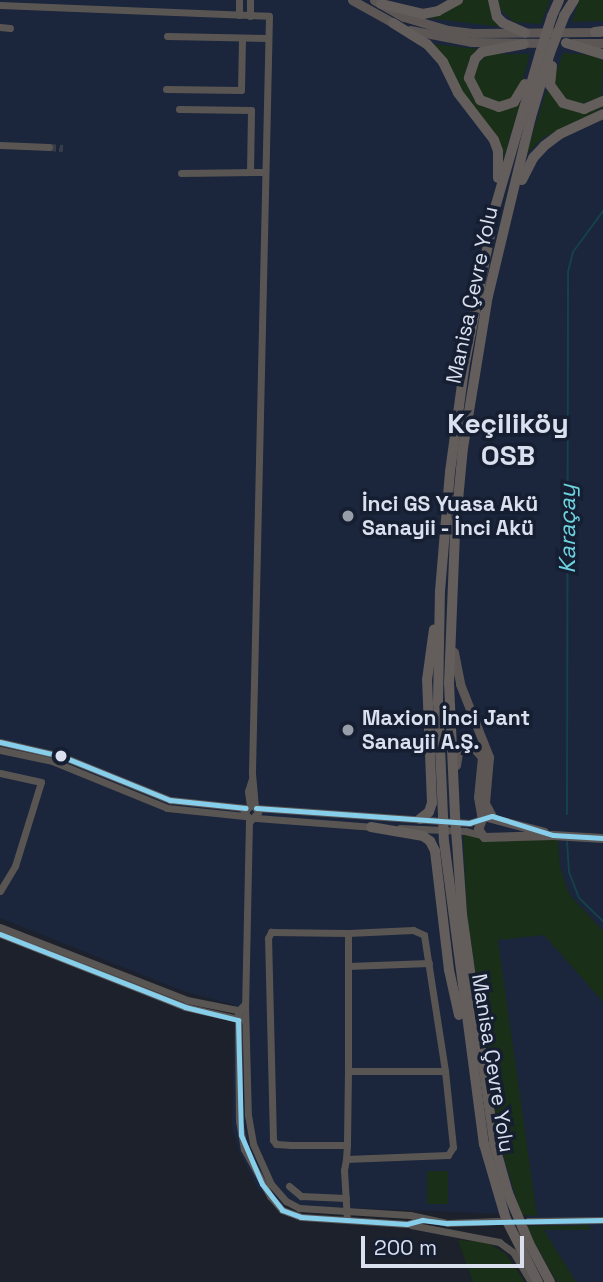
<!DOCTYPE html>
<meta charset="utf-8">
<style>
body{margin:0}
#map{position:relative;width:603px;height:1282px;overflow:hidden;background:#1c212c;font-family:"Space Grotesk",sans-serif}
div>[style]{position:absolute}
.built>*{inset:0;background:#1b253c}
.green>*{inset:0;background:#1a2f18;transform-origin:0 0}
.stream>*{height:2px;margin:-1px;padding:0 1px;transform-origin:1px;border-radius:1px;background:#144248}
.minor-tunnel>*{height:7px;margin-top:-3.5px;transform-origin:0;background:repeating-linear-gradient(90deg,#383e49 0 7px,transparent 0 10.5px)}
.minor>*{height:7px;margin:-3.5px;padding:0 3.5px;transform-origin:3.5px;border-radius:3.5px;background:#595553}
.major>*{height:9px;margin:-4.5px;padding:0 4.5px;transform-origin:4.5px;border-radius:4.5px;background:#5c5755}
.highway>*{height:10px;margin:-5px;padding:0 5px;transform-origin:5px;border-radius:5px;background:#635d5b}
.highway-bridge>*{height:10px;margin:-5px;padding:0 5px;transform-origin:5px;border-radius:5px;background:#635d5b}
.bus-1>*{height:5px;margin:-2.5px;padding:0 2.5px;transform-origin:2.5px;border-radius:2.5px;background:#87ceeb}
.dots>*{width:19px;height:19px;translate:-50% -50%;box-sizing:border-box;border:4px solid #161f32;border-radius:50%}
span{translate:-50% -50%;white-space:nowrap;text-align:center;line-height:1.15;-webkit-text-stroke:7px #161f32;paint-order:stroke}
.street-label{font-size:21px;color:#dae0ee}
.poi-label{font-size:21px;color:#dae0ee;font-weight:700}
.left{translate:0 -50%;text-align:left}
.water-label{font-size:23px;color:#6dd2df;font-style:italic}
.district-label{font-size:28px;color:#dae0ee;font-weight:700}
.scale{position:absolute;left:361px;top:1236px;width:163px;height:32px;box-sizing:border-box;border:4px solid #dae0ee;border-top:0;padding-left:9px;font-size:21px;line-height:24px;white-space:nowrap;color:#dae0ee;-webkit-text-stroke:5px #161f32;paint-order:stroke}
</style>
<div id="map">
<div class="built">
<i style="clip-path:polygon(0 0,603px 0,603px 1282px,566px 1282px,539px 1243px,527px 1215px,277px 1205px,258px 1189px,239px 1151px,232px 1127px,234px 1005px,180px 990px,0 918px)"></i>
</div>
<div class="green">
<i style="clip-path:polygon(465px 0,489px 0,494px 18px,501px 27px,427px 18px)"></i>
<i style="clip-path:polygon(497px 0,550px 0,541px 24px,514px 22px,500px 9px)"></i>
<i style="clip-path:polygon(579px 0,603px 0,603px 21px,572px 22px)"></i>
<i style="clip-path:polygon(433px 44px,478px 49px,469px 59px,464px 78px,474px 100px,484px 107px,494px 110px,520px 104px,503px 160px)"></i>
<i style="clip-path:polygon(563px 53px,594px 55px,603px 61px,601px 97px,582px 104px,571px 102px,556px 90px,554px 78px)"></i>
<i style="clip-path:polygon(488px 54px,530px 54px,521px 87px,509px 102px,489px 102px,474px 88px,475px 67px)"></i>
<i style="clip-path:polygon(547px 89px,563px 107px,603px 104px,603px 108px,543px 138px,526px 154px)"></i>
<i style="clip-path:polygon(463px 833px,484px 840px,558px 839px,560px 867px,569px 894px,603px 931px,603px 1002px,544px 935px,498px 940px,537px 1216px,521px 1215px,498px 1136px,467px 914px)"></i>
<i style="left:427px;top:1171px;width:21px;height:33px"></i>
<i style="clip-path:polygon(589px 1225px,591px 1230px,544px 1230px,576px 1282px,557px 1282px,525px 1226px)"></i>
<i style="clip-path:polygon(458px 1240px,486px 1242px,505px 1253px,525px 1282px,473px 1282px)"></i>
</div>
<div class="stream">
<i style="left:567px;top:814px;width:542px;rotate:-89.89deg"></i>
<i style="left:568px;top:272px;width:21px;rotate:-76deg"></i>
<i style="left:573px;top:252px;width:51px;rotate:-53.8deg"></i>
<i style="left:567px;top:842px;width:30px;rotate:86deg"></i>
<i style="left:569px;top:872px;width:28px;rotate:69deg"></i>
<i style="left:579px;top:898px;width:33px;rotate:44deg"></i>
</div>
<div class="minor-tunnel">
<i style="left:49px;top:147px;width:14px;rotate:4deg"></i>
</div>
<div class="minor">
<i style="left:239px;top:0;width:15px;rotate:90deg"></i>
<i style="left:250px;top:0;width:16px;rotate:90deg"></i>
<i style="left:0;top:5px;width:269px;rotate:2.3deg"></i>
<i style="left:269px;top:16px;width:757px;rotate:91.29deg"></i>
<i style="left:252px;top:773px;width:34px;rotate:85deg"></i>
<i style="left:255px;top:807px;width:6px;rotate:59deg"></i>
<i style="left:258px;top:812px;width:11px;rotate:131deg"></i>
<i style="left:251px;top:820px;width:11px;rotate:-131deg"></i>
<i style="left:244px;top:812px;width:8px;rotate:-45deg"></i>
<i style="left:250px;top:806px;width:15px;rotate:-98deg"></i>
<i style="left:248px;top:791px;width:13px;rotate:-72deg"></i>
<i style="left:0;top:27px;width:10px;rotate:6deg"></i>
<i style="left:167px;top:36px;width:101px;rotate:1.1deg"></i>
<i style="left:166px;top:89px;width:75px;rotate:0.8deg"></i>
<i style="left:241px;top:90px;width:52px;rotate:-88.9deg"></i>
<i style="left:179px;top:109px;width:72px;rotate:0.8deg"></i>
<i style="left:251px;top:110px;width:62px;rotate:90.9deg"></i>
<i style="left:0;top:145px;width:49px;rotate:2.3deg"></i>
<i style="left:181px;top:173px;width:83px;rotate:-0.7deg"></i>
<i style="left:0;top:742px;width:63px;rotate:12.9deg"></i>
<i style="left:61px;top:756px;width:118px;rotate:22deg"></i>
<i style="left:170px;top:800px;width:76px;rotate:6deg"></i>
<i style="left:0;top:750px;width:53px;rotate:11.9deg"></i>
<i style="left:52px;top:761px;width:124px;rotate:22.2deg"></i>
<i style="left:167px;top:808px;width:78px;rotate:5.9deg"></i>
<i style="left:0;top:773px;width:42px;rotate:12.4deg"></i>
<i style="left:41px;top:782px;width:88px;rotate:107.2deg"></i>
<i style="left:15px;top:866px;width:29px;rotate:121deg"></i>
<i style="left:256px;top:808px;width:214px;rotate:4deg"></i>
<i style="left:469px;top:823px;width:14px;rotate:-17deg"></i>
<i style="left:256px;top:818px;width:118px;rotate:4.4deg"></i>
<i style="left:249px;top:820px;width:184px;rotate:91.2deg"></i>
<i style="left:245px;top:1004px;width:111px;rotate:88.5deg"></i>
<i style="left:248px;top:1115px;width:29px;rotate:80deg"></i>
<i style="left:253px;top:1144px;width:44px;rotate:65.8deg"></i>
<i style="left:271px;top:1184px;width:23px;rotate:49deg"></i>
<i style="left:286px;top:1201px;width:15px;rotate:28deg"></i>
<i style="left:299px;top:1208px;width:111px;rotate:3.6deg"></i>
<i style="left:410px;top:1215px;width:39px;rotate:12deg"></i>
<i style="left:448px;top:1223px;width:50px;rotate:-2.3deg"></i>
<i style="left:400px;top:828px;width:65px;rotate:2.6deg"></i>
<i style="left:465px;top:831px;width:16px;rotate:14deg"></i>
<i style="left:0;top:927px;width:201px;rotate:21.3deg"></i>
<i style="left:187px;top:1000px;width:56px;rotate:11.3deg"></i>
<i style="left:348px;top:933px;width:65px;rotate:-2.6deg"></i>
<i style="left:413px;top:930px;width:12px;rotate:24deg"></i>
<i style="left:424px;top:935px;width:138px;rotate:81.2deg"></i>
<i style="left:0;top:934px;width:199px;rotate:21.5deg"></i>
<i style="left:185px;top:1007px;width:59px;rotate:12.6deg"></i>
<i style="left:348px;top:966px;width:81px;rotate:-2.1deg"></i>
<i style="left:245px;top:1004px;width:10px;rotate:135deg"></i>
<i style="left:238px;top:1011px;width:110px;rotate:89.5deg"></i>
<i style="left:239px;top:1121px;width:28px;rotate:80deg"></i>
<i style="left:244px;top:1149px;width:54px;rotate:61deg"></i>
<i style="left:270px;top:1196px;width:18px;rotate:49deg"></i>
<i style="left:282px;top:1210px;width:20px;rotate:20deg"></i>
<i style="left:301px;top:1217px;width:106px;rotate:3.8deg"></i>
<i style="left:407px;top:1224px;width:15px;rotate:-16deg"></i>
<i style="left:347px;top:1145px;width:56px;rotate:180deg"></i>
<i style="left:291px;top:1145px;width:15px;rotate:-176deg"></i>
<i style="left:276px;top:1144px;width:5px;rotate:-127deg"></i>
<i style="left:273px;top:1140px;width:202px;rotate:-91.4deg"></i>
<i style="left:268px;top:938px;width:7px;rotate:-63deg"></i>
<i style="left:271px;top:932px;width:77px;rotate:0.7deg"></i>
<i style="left:348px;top:933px;width:138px;rotate:90deg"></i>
<i style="left:348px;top:1071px;width:74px;rotate:90.8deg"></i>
<i style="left:347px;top:1145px;width:14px;rotate:94deg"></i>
<i style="left:346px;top:1159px;width:11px;rotate:100deg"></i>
<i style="left:344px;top:1170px;width:50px;rotate:86.6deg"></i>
<i style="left:346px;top:1159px;width:102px;rotate:-2.2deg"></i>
<i style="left:448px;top:1155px;width:9px;rotate:-58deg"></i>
<i style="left:453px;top:1147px;width:76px;rotate:-96deg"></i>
<i style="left:445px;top:1071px;width:97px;rotate:180deg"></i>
<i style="left:289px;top:1186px;width:16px;rotate:40deg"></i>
<i style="left:301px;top:1196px;width:45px;rotate:2.5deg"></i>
<i style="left:528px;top:1221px;width:75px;rotate:-0.8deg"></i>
<i style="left:411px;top:1225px;width:90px;rotate:10.9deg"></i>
<i style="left:499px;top:1242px;width:17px;rotate:36deg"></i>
<i style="left:513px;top:1252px;width:35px;rotate:59deg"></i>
</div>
<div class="major">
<i style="left:352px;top:0;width:51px;rotate:29.1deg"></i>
<i style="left:374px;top:0;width:34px;rotate:30deg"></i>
<i style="left:404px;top:17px;width:46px;rotate:16.5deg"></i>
<i style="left:448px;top:30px;width:25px;rotate:7deg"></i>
<i style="left:473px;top:33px;width:127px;rotate:-0.5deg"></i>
<i style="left:410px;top:30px;width:63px;rotate:11deg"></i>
<i style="left:472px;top:42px;width:77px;rotate:0.7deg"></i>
<i style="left:573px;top:43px;width:30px"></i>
<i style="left:454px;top:652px;width:33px;rotate:79deg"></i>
<i style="left:460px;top:684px;width:79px;rotate:68.3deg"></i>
<i style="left:489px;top:757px;width:46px;rotate:95deg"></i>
<i style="left:485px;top:803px;width:15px;rotate:62deg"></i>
<i style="left:456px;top:765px;width:12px;rotate:-81deg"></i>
<i style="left:458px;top:753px;width:6px;rotate:-51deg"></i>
<i style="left:462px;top:748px;width:12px"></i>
<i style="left:474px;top:748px;width:12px;rotate:48deg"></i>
<i style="left:482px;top:757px;width:40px;rotate:95.7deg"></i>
<i style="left:478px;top:797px;width:22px;rotate:80deg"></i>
<i style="left:482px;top:819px;width:11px;rotate:112deg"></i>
<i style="left:478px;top:829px;width:10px;rotate:53deg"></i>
<i style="left:484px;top:837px;width:69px;rotate:-1.7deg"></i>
<i style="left:553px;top:835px;width:50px;rotate:3.4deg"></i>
<i style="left:487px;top:817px;width:59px;rotate:14.7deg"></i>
</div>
<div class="highway">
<i style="left:493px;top:0;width:17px;rotate:77deg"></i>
<i style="left:497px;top:17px;width:8px;rotate:45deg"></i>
<i style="left:503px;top:23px;width:24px;rotate:24deg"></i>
<i style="left:381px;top:4px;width:43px;rotate:13.4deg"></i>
<i style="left:423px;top:14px;width:15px;rotate:-11deg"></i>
<i style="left:438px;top:11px;width:23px;rotate:-29deg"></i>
<i style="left:552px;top:16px;width:17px;rotate:-66deg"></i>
<i style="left:564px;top:16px;width:19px;rotate:-58deg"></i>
<i style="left:393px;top:23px;width:40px;rotate:32deg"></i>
<i style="left:427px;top:44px;width:24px;rotate:48deg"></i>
<i style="left:443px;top:62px;width:34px;rotate:64deg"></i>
<i style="left:458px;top:93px;width:59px;rotate:52.5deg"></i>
<i style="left:494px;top:140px;width:12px;rotate:70deg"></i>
<i style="left:498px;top:151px;width:27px;rotate:90deg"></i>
<i style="left:595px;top:32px;width:8px;rotate:-7deg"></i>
<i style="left:566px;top:43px;width:39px;rotate:17deg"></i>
<i style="left:524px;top:44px;width:43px;rotate:169.2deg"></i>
<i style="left:482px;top:52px;width:10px;rotate:135deg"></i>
<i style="left:475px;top:59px;width:20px;rotate:108deg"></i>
<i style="left:469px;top:78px;width:25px;rotate:63deg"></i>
<i style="left:480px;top:100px;width:20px;rotate:20deg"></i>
<i style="left:499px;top:107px;width:16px;rotate:-18deg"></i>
<i style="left:514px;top:102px;width:21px;rotate:-59deg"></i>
<i style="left:552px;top:66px;width:19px;rotate:96deg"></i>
<i style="left:550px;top:85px;width:22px;rotate:54deg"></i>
<i style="left:563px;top:103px;width:22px;rotate:16deg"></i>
<i style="left:584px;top:109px;width:21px;rotate:-23deg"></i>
<i style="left:522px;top:180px;width:25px;rotate:-63deg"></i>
<i style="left:533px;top:158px;width:16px;rotate:-47deg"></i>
<i style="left:544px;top:146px;width:20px;rotate:-37deg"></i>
<i style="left:560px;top:134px;width:47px;rotate:-24.9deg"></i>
<i style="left:455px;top:815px;width:132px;rotate:-92.6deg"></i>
<i style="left:449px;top:683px;width:151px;rotate:-87.7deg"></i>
<i style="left:455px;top:532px;width:84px;rotate:-84.6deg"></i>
<i style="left:463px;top:448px;width:154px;rotate:-80.7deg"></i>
<i style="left:488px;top:296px;width:184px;rotate:-76.5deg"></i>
<i style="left:531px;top:117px;width:67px;rotate:-73.5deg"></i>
<i style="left:443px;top:816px;width:113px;rotate:-92.5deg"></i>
<i style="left:438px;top:703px;width:112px;rotate:-89deg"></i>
<i style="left:440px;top:591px;width:119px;rotate:-85.2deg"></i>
<i style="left:450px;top:472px;width:110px;rotate:-82.2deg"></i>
<i style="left:465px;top:363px;width:158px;rotate:-79deg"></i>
<i style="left:495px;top:208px;width:161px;rotate:-73.8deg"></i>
<i style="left:420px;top:819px;width:11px;rotate:-38deg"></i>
<i style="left:429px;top:812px;width:9px;rotate:-72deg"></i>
<i style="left:432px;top:803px;width:123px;rotate:-92.3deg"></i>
<i style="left:427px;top:680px;width:51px;rotate:-82.2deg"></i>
<i style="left:371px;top:827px;width:53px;rotate:9.8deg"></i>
<i style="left:423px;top:836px;width:9px;rotate:36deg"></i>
<i style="left:430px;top:841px;width:11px;rotate:63deg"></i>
<i style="left:435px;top:851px;width:120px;rotate:83.3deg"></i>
<i style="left:449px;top:970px;width:46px;rotate:77.5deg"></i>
<i style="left:444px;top:841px;width:306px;rotate:82.5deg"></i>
<i style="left:484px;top:1144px;width:78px;rotate:73.7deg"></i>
<i style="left:506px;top:1219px;width:71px;rotate:63.1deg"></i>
<i style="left:457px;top:842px;width:72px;rotate:86deg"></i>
<i style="left:462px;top:914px;width:231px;rotate:82deg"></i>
<i style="left:494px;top:1143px;width:52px;rotate:74.4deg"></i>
<i style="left:508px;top:1193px;width:54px;rotate:67.2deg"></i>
<i style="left:529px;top:1243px;width:44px;rotate:61.7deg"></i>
</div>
<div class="highway-bridge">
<i style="left:540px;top:53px;width:39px;rotate:-72deg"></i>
<i style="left:550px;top:53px;width:40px;rotate:-69deg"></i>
<i style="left:455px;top:815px;width:27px;rotate:86deg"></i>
<i style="left:443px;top:816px;width:25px;rotate:88deg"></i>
</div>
<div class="bus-1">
<i style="left:0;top:742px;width:63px;rotate:12.9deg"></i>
<i style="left:61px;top:756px;width:118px;rotate:22deg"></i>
<i style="left:170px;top:800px;width:76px;rotate:6deg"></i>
<i style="left:256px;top:808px;width:214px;rotate:4deg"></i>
<i style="left:469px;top:823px;width:24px;rotate:-17deg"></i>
<i style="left:492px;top:816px;width:64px;rotate:17.3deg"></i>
<i style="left:553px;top:835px;width:50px;rotate:3.4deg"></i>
<i style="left:0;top:934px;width:199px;rotate:21.5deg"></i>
<i style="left:185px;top:1007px;width:55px;rotate:13.8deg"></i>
<i style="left:238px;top:1020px;width:115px;rotate:88.5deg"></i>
<i style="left:241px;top:1135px;width:53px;rotate:66.8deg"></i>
<i style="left:262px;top:1184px;width:33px;rotate:52deg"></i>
<i style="left:282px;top:1210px;width:20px;rotate:20deg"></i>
<i style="left:301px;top:1217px;width:106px;rotate:3.8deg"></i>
<i style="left:407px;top:1224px;width:16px;rotate:-15deg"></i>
<i style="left:422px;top:1220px;width:26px;rotate:7deg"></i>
<i style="left:448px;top:1223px;width:155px;rotate:-1.1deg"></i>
</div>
<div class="dots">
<i style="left:348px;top:516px;background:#989daa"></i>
<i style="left:348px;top:730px;background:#989daa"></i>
<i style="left:61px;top:756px;background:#dae0ee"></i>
</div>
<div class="street-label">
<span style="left:472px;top:295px;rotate:-78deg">Manisa Çevre Yolu</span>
<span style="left:493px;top:1063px;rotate:81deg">Manisa Çevre Yolu</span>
</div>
<div class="poi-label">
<span class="left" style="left:362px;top:516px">İnci GS Yuasa Akü<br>Sanayii - İnci Akü</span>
<span class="left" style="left:362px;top:730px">Maxion İnci Jant<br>Sanayii A.Ş.</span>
</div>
<div class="water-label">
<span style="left:567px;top:529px;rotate:-90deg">Karaçay</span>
</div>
<div class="district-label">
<span style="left:508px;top:439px">Keçiliköy<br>OSB</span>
</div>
<div class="scale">200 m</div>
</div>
